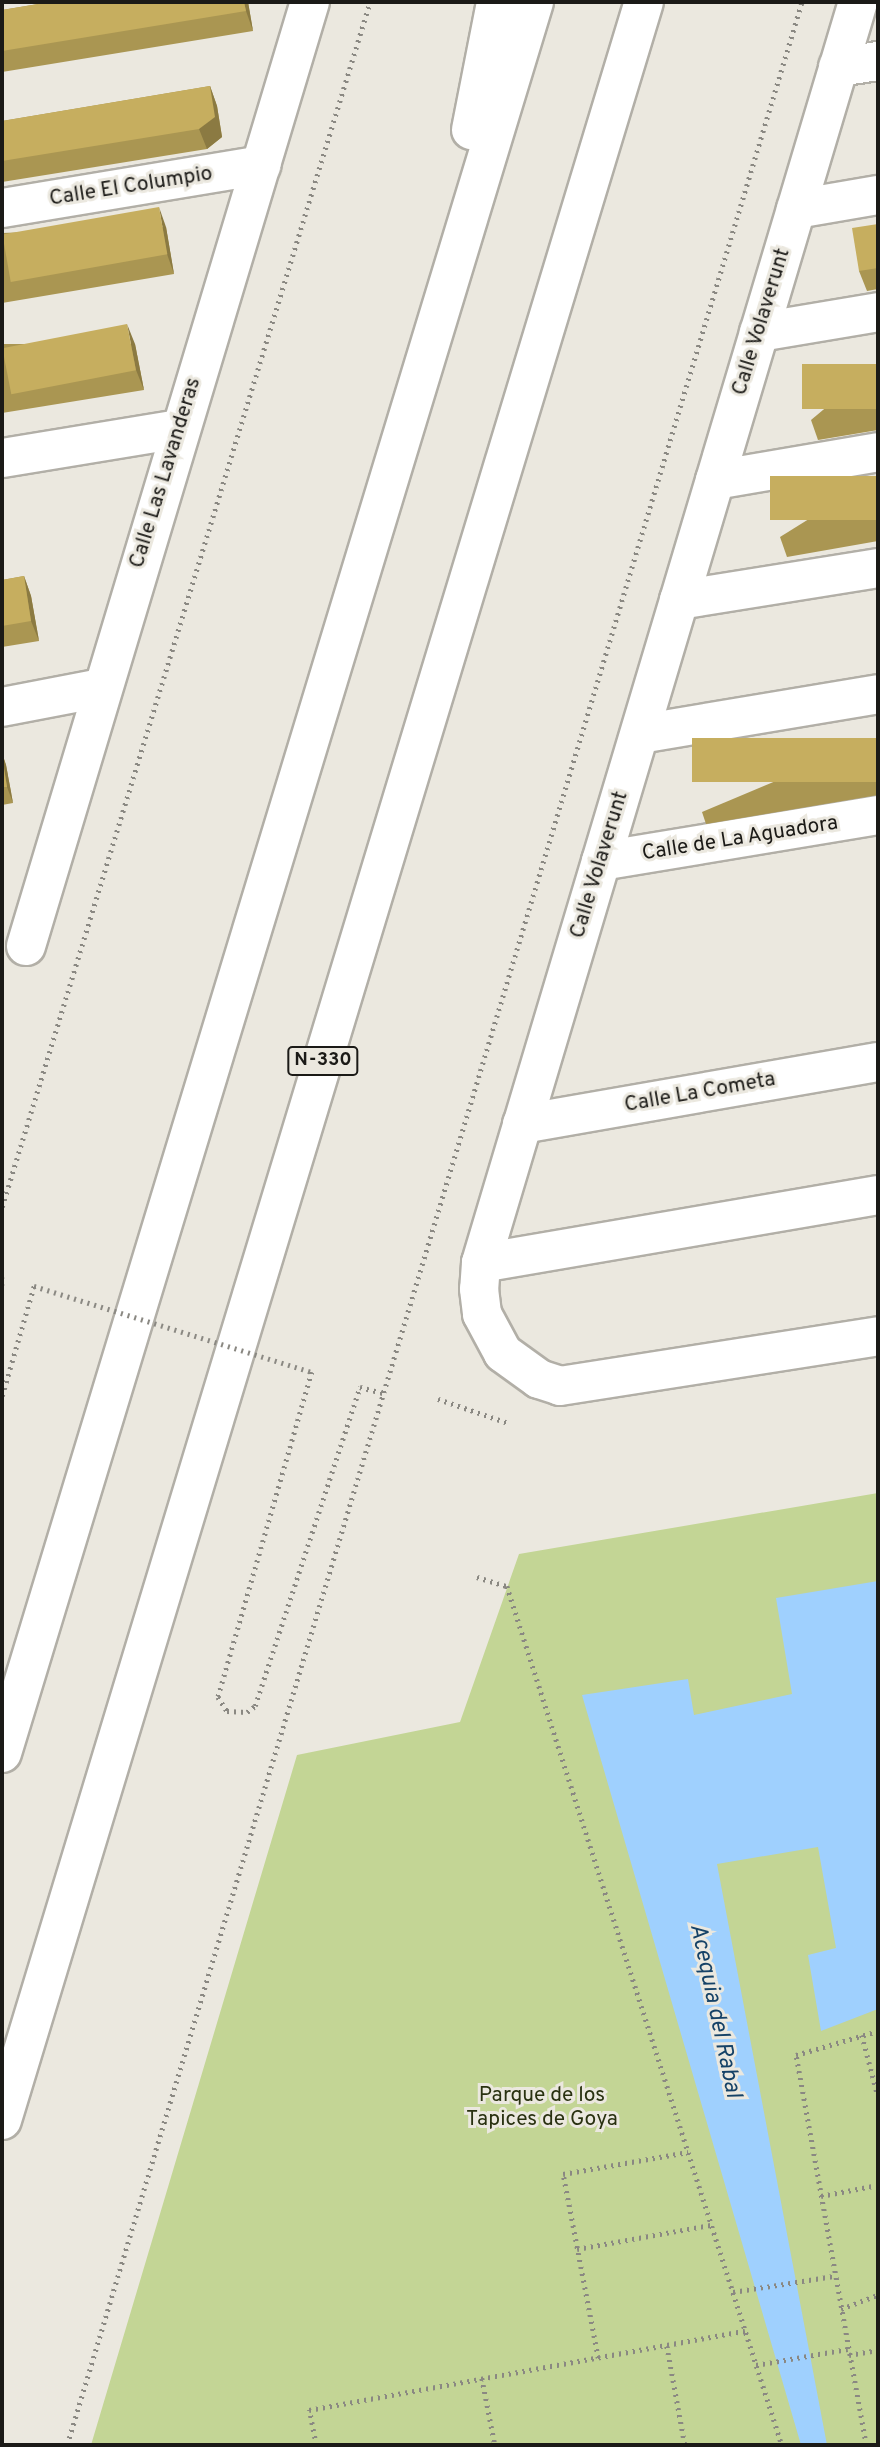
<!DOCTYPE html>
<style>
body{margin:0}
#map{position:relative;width:880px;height:2447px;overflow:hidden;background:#ebe8df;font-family:Overpass,sans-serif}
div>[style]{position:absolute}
.green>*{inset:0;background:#c3d595}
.water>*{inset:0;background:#9fd0fe}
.path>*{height:4.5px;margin-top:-2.25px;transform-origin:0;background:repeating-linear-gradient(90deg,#8a8882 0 2px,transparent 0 7px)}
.roads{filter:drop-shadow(2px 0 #b2afa7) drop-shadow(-2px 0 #b2afa7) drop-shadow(0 2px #b2afa7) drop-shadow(0 -2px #b2afa7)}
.minor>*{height:38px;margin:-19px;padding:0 19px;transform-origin:19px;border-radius:19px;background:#fff}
.highway>*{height:38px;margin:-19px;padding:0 19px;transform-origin:19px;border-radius:19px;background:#fff}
.path-bridge>*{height:4.5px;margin-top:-2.25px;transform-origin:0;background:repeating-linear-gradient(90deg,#8a8882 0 2px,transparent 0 7px)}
.wall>*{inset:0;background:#aa9652}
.shaded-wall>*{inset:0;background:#8b7a42}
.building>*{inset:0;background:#c6ae5f;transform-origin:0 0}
span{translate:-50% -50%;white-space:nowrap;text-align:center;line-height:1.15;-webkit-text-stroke:6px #ebe8df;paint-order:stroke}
.shield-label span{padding:2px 5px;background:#ebe8df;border:2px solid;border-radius:5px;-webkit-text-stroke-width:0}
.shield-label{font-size:19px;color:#1b1a17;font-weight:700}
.street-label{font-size:21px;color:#1b1a17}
.park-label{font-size:21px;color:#293110}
.water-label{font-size:23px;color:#154267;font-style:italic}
.frame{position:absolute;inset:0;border:4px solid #1b1a17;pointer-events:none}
</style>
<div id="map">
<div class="green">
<i style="clip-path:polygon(878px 1493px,878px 2445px,91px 2445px,297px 1755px,460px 1722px,519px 1554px)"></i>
</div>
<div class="water">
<i style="clip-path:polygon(878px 1581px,878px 2009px,821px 2031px,808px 1955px,836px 1948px,818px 1847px,717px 1864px,827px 2445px,801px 2445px,582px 1695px,688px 1679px,694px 1715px,792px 1694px,776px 1598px)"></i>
</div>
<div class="path">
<i style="left:2px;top:1207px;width:1260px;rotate:-73.02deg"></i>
<i style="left:2px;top:1277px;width:9px;rotate:90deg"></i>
<i style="left:312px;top:1372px;width:338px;rotate:106.1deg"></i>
<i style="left:218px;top:1697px;width:17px;rotate:57deg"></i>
<i style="left:227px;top:1711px;width:20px;rotate:3deg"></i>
<i style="left:247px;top:1712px;width:10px;rotate:-37deg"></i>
<i style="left:255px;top:1706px;width:336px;rotate:-71.8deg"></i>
<i style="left:360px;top:1387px;width:24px;rotate:15deg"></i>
<i style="left:2px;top:1396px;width:115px;rotate:-73.8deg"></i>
<i style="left:438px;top:1399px;width:74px;rotate:18.9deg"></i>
<i style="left:477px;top:1577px;width:31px;rotate:17deg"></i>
<i style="left:507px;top:1586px;width:902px;rotate:72.25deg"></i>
<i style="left:862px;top:2035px;width:63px;rotate:75.3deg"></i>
<i style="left:821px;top:2196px;width:58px;rotate:-10.9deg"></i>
<i style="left:577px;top:2249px;width:136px;rotate:-10.2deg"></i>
<i style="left:733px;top:2292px;width:102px;rotate:-9deg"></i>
<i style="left:841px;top:2309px;width:40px;rotate:-21deg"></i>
<i style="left:667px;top:2346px;width:101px;rotate:79.7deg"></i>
<i style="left:849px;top:2355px;width:29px;rotate:-10deg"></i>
<i style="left:598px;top:2358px;width:187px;rotate:-100.8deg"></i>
<i style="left:563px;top:2174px;width:127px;rotate:-10deg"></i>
<i style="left:756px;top:2365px;width:93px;rotate:-9.9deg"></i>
<i style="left:482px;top:2378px;width:68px;rotate:79deg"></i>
<i style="left:67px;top:2445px;width:2551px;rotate:-73.26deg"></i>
<i style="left:316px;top:2445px;width:36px;rotate:-101deg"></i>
<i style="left:309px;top:2410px;width:443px;rotate:-10.3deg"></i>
<i style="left:866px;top:2445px;width:396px;rotate:-100.2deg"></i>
<i style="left:796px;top:2055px;width:85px;rotate:-16.3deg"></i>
</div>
<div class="roads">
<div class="minor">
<i style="left:858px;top:2px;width:1316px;rotate:106.65deg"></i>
<i style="left:481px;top:1263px;width:26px;rotate:94deg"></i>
<i style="left:479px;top:1289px;width:25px;rotate:83deg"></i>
<i style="left:482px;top:1314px;width:44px;rotate:61.7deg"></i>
<i style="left:503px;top:1353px;width:44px;rotate:35.8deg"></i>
<i style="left:539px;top:1379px;width:22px;rotate:18deg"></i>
<i style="left:560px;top:1386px;width:322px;rotate:-8.9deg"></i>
<i style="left:838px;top:67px;width:40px;rotate:-8.5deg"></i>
<i style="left:2px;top:208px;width:263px;rotate:-9.4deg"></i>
<i style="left:796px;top:209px;width:83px;rotate:-9.7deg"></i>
<i style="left:759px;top:332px;width:121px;rotate:-9.5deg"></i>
<i style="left:2px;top:458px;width:179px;rotate:-9.3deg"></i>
<i style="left:715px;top:480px;width:165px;rotate:-9.7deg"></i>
<i style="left:679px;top:600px;width:202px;rotate:-9.1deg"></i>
<i style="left:2px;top:707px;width:101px;rotate:-10.9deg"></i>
<i style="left:640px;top:734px;width:241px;rotate:-9.5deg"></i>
<i style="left:601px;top:861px;width:281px;rotate:-9.4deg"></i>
<i style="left:26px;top:946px;width:986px;rotate:-73.26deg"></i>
<i style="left:522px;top:1124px;width:361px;rotate:-9.9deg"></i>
<i style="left:481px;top:1263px;width:403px;rotate:-9.7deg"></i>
</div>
<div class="highway">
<i style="left:471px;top:130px;width:130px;rotate:-78.9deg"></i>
<i style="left:2px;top:1753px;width:1830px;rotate:-73.1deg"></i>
<i style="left:2px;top:2120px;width:2213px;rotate:-73.14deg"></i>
</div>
</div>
<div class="path-bridge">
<i style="left:34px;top:1286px;width:291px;rotate:17.2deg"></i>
</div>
<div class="wall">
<i style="clip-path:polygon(50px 2px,248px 2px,253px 31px,2px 72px,2px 10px)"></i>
<i style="clip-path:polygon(210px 86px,217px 106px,222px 137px,207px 149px,2px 182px,2px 121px)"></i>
<i style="clip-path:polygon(878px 224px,878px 289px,867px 291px,859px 271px)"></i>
<i style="clip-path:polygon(166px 227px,174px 274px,2px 303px,2px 233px)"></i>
<i style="clip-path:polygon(2px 344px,135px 344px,144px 390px,2px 413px)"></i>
<i style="clip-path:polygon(878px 364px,878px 430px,818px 440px,811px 420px)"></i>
<i style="clip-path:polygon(878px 476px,878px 541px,787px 557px,780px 537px)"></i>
<i style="clip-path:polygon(24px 576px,31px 596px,39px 641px,2px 647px,2px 580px)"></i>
<i style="clip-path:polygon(878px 738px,878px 795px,706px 824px,702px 812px)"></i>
<i style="clip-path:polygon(2px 753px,6px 765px,13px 803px,2px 805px)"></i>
</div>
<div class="shaded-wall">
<i style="clip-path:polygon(244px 2px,248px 2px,253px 31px,246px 11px)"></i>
<i style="clip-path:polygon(210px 86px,217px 106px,222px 137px,207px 149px,199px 129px)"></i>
<i style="clip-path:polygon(159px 207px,166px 227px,174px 274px,167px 254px)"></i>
<i style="clip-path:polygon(127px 324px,135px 344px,144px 390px,136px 370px)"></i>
<i style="clip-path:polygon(24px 576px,31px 596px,39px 641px,31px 621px)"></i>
<i style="clip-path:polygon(2px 753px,6px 765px,13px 803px,7px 787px)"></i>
</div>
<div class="building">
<i style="clip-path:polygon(50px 2px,244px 2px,246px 11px,2px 51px,2px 10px)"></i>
<i style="clip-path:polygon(210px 86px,215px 117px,199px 129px,2px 161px,2px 121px)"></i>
<i style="left:159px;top:207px;width:48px;height:159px;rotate:80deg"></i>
<i style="clip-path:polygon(878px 224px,878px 268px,859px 271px,852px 228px)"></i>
<i style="left:127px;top:324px;width:47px;height:127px;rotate:79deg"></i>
<i style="left:878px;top:364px;width:45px;height:76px;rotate:90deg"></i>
<i style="left:878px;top:476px;width:44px;height:108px;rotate:90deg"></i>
<i style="clip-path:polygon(24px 576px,31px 621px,2px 626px,2px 580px)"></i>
<i style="left:878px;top:738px;width:44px;height:186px;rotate:90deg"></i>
<i style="clip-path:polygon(2px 757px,7px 787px,2px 787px)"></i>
</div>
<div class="shield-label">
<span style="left:323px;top:1061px">N-330</span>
</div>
<div class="street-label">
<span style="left:131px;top:187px;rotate:-9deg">Calle El Columpio</span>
<span style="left:762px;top:322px;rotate:-73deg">Calle Volaverunt</span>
<span style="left:166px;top:473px;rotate:-73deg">Calle Las Lavanderas</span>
<span style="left:740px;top:839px;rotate:-9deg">Calle de La Aguadora</span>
<span style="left:600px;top:865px;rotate:-73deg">Calle Volaverunt</span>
<span style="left:700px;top:1093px;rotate:-10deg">Calle La Cometa</span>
</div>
<div class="park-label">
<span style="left:542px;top:2108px">Parque de los<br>Tapices de Goya</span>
</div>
<div class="water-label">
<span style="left:714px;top:2011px;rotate:78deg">Acequia del Rabal</span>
</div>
<div class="frame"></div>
</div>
